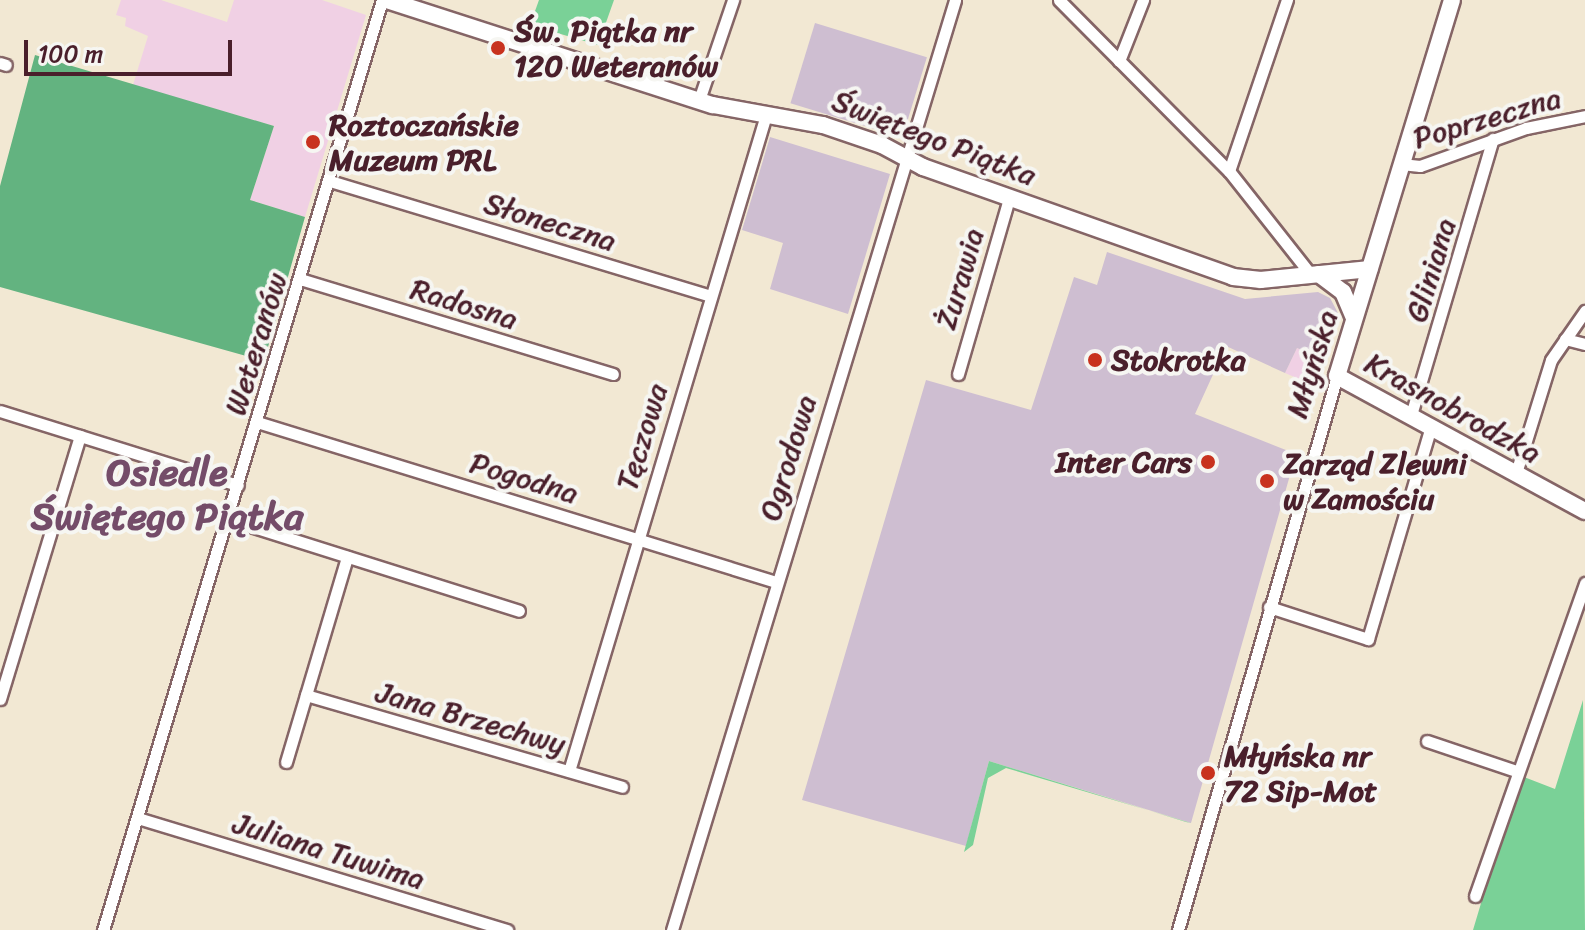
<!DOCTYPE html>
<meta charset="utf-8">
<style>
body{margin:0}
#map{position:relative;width:1585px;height:930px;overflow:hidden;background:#f2e8d3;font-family:Sriracha,sans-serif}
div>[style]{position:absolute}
.built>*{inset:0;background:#f0d0e4}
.industrial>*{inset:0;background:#cebed1;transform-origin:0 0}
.green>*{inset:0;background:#7ad197}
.forest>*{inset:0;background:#63b380}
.roads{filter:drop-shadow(2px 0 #856566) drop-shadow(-2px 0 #856566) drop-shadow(0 2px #856566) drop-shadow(0 -2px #856566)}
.street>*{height:11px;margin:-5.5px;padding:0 5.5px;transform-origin:5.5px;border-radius:5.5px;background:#fff}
.secondary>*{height:16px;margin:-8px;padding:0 8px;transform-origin:8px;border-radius:8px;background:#fff}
.dots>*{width:22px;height:22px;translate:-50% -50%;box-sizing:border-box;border:4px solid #f6f6f2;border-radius:50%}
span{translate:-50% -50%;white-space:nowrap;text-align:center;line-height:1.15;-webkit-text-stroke:8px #f6f6f2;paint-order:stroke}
.poi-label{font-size:30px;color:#4a1f2b;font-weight:700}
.left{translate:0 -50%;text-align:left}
.right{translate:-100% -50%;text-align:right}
.street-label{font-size:30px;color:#4a1f2b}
.district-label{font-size:38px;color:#744c69;font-weight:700}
.scale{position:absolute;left:24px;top:40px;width:208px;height:36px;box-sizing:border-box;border:4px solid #4a1f2b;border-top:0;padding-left:10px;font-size:24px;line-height:28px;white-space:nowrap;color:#4a1f2b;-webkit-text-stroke:6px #f6f6f2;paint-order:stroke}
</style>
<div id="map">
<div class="built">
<i style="clip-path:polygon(121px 0,161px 0,227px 22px,234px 0,322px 0,366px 15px,305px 217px,250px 200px,274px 126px,133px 85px,148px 36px,125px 26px,126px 18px,116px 15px)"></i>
<i style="clip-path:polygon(1297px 348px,1323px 359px,1315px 386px,1285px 373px)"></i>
</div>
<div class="industrial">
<i style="left:815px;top:23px;width:117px;height:84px;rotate:17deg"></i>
<i style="clip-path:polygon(770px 137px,890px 174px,848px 314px,770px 289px,783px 243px,742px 230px)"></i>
<i style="clip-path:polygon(1107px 252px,1245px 299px,1318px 292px,1330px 298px,1338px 313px,1323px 359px,1297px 348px,1285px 373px,1226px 346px,1195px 414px,1296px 454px,1191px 823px,989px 761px,966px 846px,802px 800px,926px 380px,1031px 410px,1074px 277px,1097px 285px)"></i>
</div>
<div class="green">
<i style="clip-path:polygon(539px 0,614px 0,598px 45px,530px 25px)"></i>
<i style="clip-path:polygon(1583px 700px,1585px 930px,1473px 930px,1514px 793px,1524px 777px,1555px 789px)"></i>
<i style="clip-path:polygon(989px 761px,1186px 822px,1191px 823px,1006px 768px,988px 778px,973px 845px,964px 852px)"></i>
</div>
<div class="forest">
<i style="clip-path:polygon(35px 55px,274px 126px,250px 200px,305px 217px,264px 361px,0 287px,0 186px)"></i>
</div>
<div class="roads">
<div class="street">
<i style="left:1059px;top:0;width:241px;rotate:45.2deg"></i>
<i style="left:1229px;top:171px;width:132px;rotate:51.7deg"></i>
<i style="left:1119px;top:61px;width:66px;rotate:-68.5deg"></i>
<i style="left:0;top:63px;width:6px;rotate:18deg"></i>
<i style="left:699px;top:100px;width:106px;rotate:-71.2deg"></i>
<i style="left:1401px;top:164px;width:19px;rotate:6deg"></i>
<i style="left:1420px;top:166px;width:113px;rotate:-19.7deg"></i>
<i style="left:1526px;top:128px;width:60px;rotate:-11.5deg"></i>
<i style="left:1229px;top:171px;width:181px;rotate:-71.3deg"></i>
<i style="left:330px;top:181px;width:397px;rotate:16.8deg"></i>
<i style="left:300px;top:279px;width:327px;rotate:16.9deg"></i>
<i style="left:1565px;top:339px;width:21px;rotate:14deg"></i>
<i style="left:958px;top:374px;width:183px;rotate:-73.8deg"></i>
<i style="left:0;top:411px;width:249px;rotate:17.3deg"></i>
<i style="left:1411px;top:415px;width:288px;rotate:-73.5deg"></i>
<i style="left:257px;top:422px;width:543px;rotate:17.13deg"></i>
<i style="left:1516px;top:473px;width:118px;rotate:-72.8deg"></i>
<i style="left:1551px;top:360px;width:60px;rotate:-55.2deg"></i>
<i style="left:228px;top:519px;width:305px;rotate:17.5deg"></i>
<i style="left:1269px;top:607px;width:104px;rotate:17.9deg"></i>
<i style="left:1368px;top:639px;width:222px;rotate:-73.5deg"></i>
<i style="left:306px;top:695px;width:329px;rotate:16.2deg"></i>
<i style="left:0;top:699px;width:275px;rotate:-73.1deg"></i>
<i style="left:1427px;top:741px;width:94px;rotate:18.6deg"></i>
<i style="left:286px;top:762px;width:214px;rotate:-73.4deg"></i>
<i style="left:569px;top:771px;width:682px;rotate:-73.29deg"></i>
<i style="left:138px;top:818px;width:386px;rotate:16.9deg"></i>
<i style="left:1475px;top:896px;width:332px;rotate:-70.6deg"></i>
<i style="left:103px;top:930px;width:971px;rotate:-73.3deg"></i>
<i style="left:672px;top:930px;width:972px;rotate:-73.07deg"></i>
<i style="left:1178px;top:930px;width:576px;rotate:-73.99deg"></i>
</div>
<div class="secondary">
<i style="left:387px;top:0;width:342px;rotate:17.9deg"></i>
<i style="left:713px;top:105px;width:112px;rotate:10.3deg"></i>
<i style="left:823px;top:125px;width:62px;rotate:18.7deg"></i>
<i style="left:882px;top:145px;width:47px;rotate:28.2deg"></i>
<i style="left:923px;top:167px;width:329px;rotate:19.5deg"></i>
<i style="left:1233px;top:277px;width:28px;rotate:6deg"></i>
<i style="left:1261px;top:280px;width:109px;rotate:-5.8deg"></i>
<i style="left:1452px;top:0;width:393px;rotate:107deg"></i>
<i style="left:1337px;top:376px;width:282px;rotate:28.6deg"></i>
<i style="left:1319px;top:274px;width:30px;rotate:37deg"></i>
<i style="left:1343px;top:292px;width:28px;rotate:67deg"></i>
</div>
</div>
<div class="dots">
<i style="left:498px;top:48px;background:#c8321e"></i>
<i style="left:313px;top:142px;background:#c8321e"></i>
<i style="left:1095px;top:360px;background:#c8321e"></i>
<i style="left:1208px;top:462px;background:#c8321e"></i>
<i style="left:1267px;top:481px;background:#c8321e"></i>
<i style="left:1208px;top:773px;background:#c8321e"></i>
</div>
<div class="poi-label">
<span class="left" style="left:514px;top:48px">Św. Piątka nr<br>120 Weteranów</span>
<span class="left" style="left:329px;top:142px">Roztoczańskie<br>Muzeum PRL</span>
<span class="left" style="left:1111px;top:360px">Stokrotka</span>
<span class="right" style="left:1192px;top:462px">Inter Cars</span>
<span class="left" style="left:1283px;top:481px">Zarząd Zlewni<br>w Zamościu</span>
<span class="left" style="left:1224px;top:773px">Młyńska nr<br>72 Sip-Mot</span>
</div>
<div class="street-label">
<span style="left:1487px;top:118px;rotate:-16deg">Poprzeczna</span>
<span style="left:934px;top:138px;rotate:21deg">Świętego Piątka</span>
<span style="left:550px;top:222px;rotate:17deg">Słoneczna</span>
<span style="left:1431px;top:270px;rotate:-73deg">Gliniana</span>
<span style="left:960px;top:279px;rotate:-74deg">Żurawia</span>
<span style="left:464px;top:304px;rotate:17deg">Radosna</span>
<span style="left:256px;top:344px;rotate:-73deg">Weteranów</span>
<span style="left:1312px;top:364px;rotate:-73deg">Młyńska</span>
<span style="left:1453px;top:408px;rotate:29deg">Krasnobrodzka</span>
<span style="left:642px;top:437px;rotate:-73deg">Tęczowa</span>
<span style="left:788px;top:458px;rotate:-73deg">Ogrodowa</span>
<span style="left:524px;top:478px;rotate:17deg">Pogodna</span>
<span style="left:471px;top:718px;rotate:16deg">Jana Brzechwy</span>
<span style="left:329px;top:851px;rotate:17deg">Juliana Tuwima</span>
</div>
<div class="district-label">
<span style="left:167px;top:495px">Osiedle<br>Świętego Piątka</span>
</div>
<div class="scale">100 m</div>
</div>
